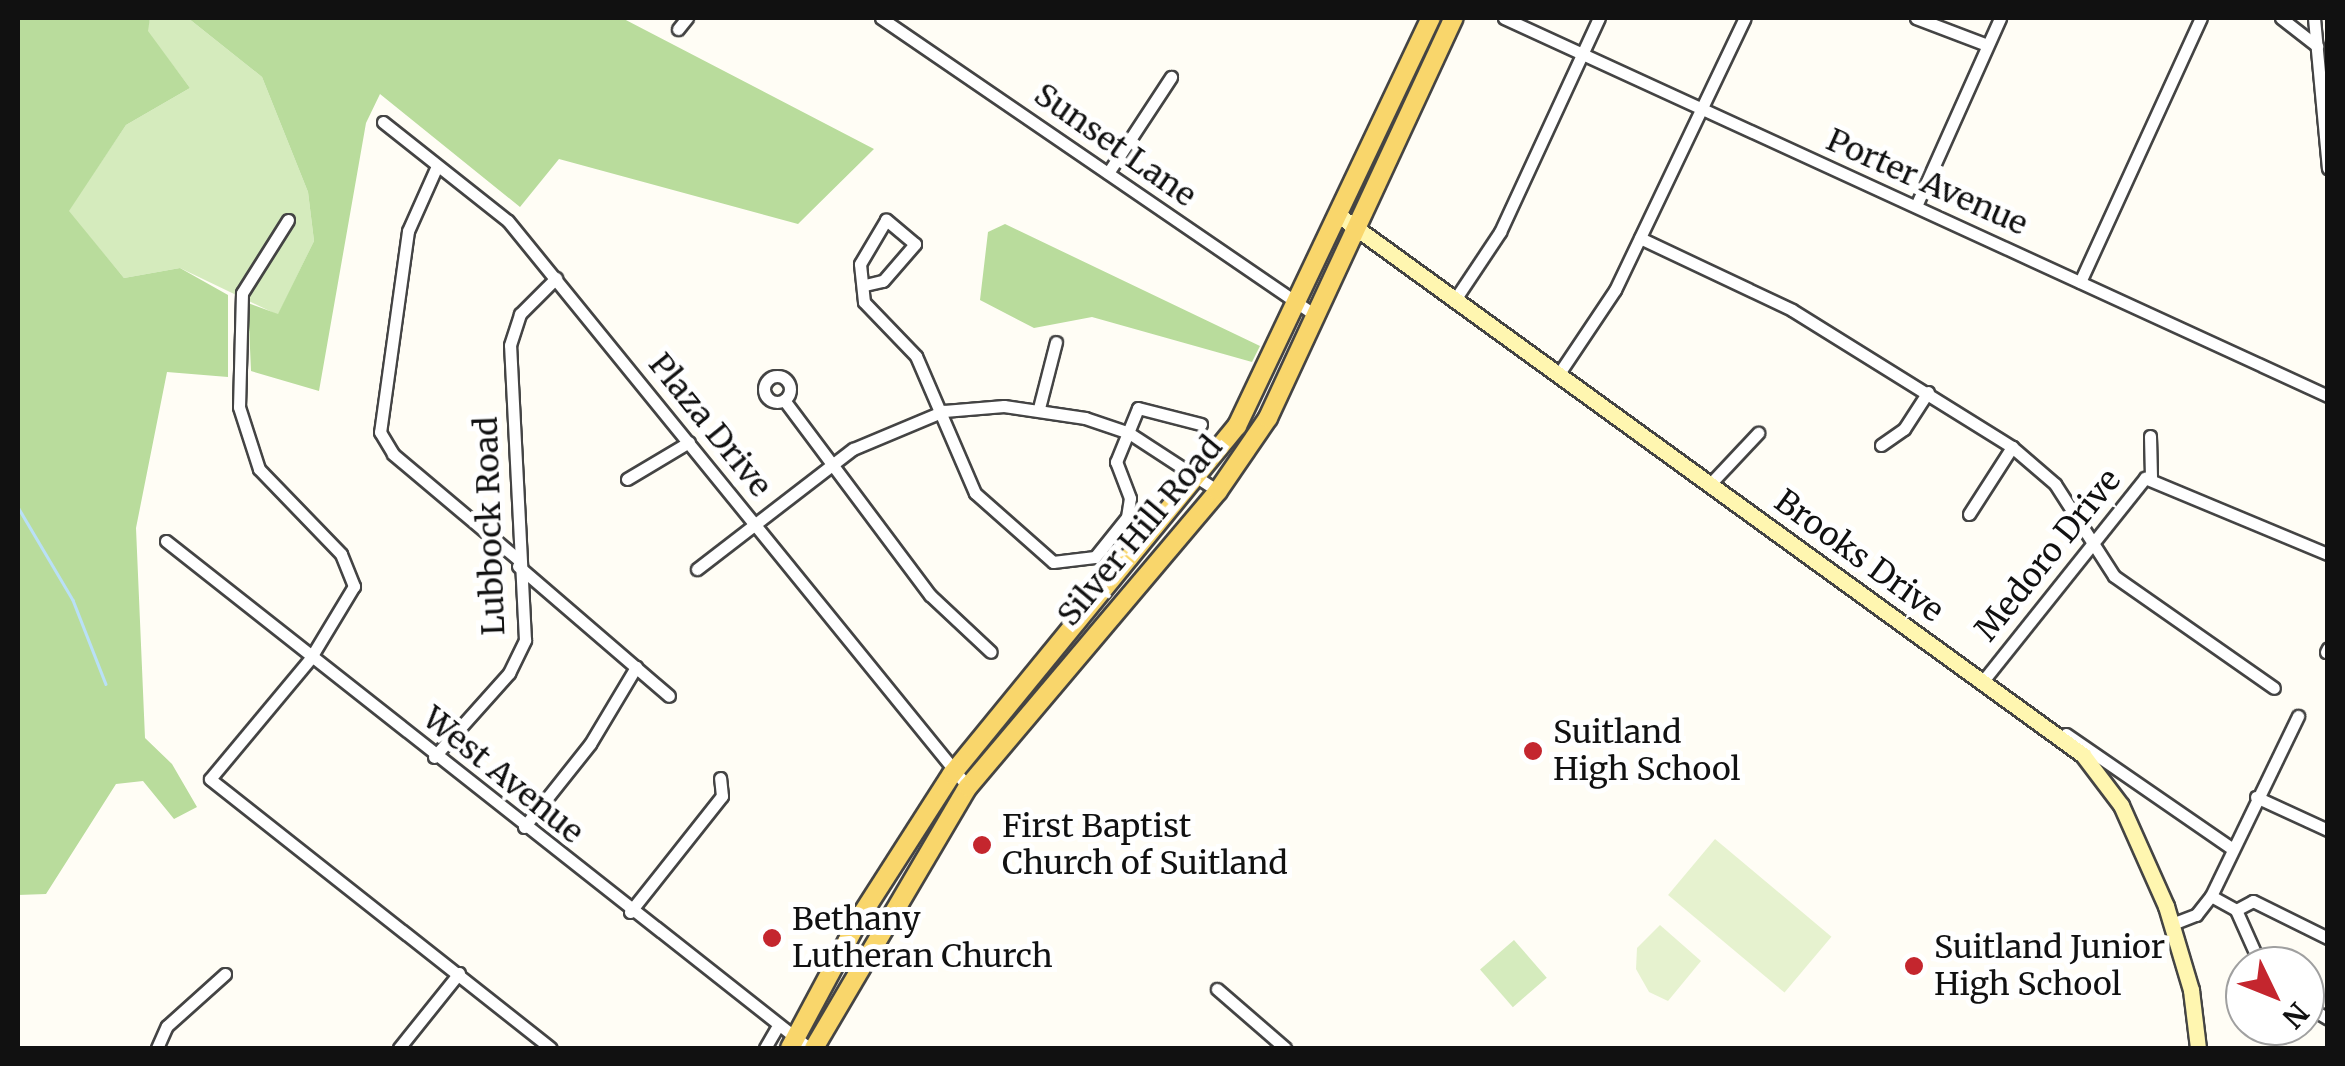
<!DOCTYPE html>
<style>
body{margin:0}
#map{position:relative;width:2345px;height:1066px;overflow:hidden;background:#fffdf5;font-family:Merriweather,serif}
div>[style]{position:absolute}
.green>*{inset:0;background:#d5ebbd;transform-origin:0 0}
.forest>*{inset:0;background:#b9dc9c}
.pitch>*{inset:0;background:#e6f2cf;transform-origin:0 0}
.stream>*{height:2.5px;margin:-1.25px;padding:0 1.25px;transform-origin:1.25px;border-radius:1.25px;background:#b9e0f7}
.roads{filter:drop-shadow(2px 0 #444) drop-shadow(-2px 0 #444) drop-shadow(0 2px #444) drop-shadow(0 -2px #444)}
.street>*{height:11px;margin:-5.5px;padding:0 5.5px;transform-origin:5.5px;border-radius:5.5px;background:#fff}
.street>.ring{margin:-5.5px;padding:0;box-sizing:content-box;background:none;border:11px solid #fff;border-radius:50%}
.secondary>*{height:15px;margin:-7.5px;padding:0 7.5px;transform-origin:7.5px;border-radius:7.5px;background:#fff6b0}
.primary>*{height:18px;margin:-9px;padding:0 9px;transform-origin:9px;border-radius:9px;background:#f9d66b}
.dots>*{width:28px;height:28px;translate:-50% -50%;box-sizing:border-box;border:5px solid #fff;border-radius:50%}
span{translate:-50% -50%;white-space:nowrap;text-align:center;line-height:1.15;-webkit-text-stroke:10px #fff;paint-order:stroke}
.street-label{font-size:32px;color:#111}
.poi-label{font-size:32px;color:#111}
.left{translate:0 -50%;text-align:left}
.frame{position:absolute;inset:0;border:20px solid #111;pointer-events:none}
.north{position:absolute;left:2225px;top:946px;width:100px;height:100px;box-sizing:border-box;background:#fff;border:2px solid #a0a0a0;border-radius:50%;rotate:133deg;font-size:28px;font-weight:700;line-height:40px;text-align:center;color:#111}
.north::after{content:'';display:block;margin:auto;width:35px;height:45px;background:#c4262e;clip-path:polygon(50% 0,100% 100%,50% 72%,0 100%)}
</style>
<div id="map">
<div class="green">
<i style="clip-path:polygon(150px 18px,188px 18px,262px 77px,308px 192px,314px 241px,278px 315px,180px 268px,124px 278px,68px 211px,126px 125px,190px 88px,147px 31px)"></i>
<i style="left:1514px;top:940px;width:50px;height:45px;rotate:49deg"></i>
</div>
<div class="forest">
<i style="clip-path:polygon(18px 18px,150px 18px,148px 31px,190px 88px,126px 125px,69px 211px,124px 278px,180px 268px,228px 295px,228px 377px,167px 372px,136px 528px,145px 738px,172px 764px,197px 807px,174px 819px,143px 781px,116px 784px,46px 894px,18px 895px)"></i>
<i style="clip-path:polygon(188px 18px,622px 18px,874px 149px,798px 224px,559px 159px,520px 207px,380px 94px,366px 123px,319px 391px,251px 371px,248px 303px,278px 314px,314px 241px,308px 192px,262px 77px)"></i>
<i style="clip-path:polygon(1005px 224px,1260px 346px,1252px 362px,1092px 317px,1034px 328px,980px 300px,988px 232px)"></i>
</div>
<div class="pitch">
<i style="left:1715px;top:839px;width:152px;height:73px;rotate:40deg"></i>
<i style="clip-path:polygon(1660px 925px,1701px 961px,1668px 1001px,1649px 992px,1636px 969px,1637px 948px)"></i>
</div>
<div class="stream">
<i style="left:18px;top:507px;width:108px;rotate:59.4deg"></i>
<i style="left:73px;top:600px;width:90px;rotate:68.6deg"></i>
</div>
<div class="roads">
<div class="street">
<i style="left:881px;top:18px;width:529px;rotate:34.38deg"></i>
<i style="left:1504px;top:18px;width:907px;rotate:24.64deg"></i>
<i style="left:1916px;top:18px;width:76px;rotate:20.8deg"></i>
<i style="left:2281px;top:18px;width:46px;rotate:37.9deg"></i>
<i style="left:2314px;top:18px;width:151px;rotate:84.7deg"></i>
<i style="left:678px;top:29px;width:14px;rotate:-51deg"></i>
<i style="left:383px;top:122px;width:159px;rotate:38.4deg"></i>
<i style="left:508px;top:221px;width:729px;rotate:50.9deg"></i>
<i style="left:437px;top:166px;width:71px;rotate:114deg"></i>
<i style="left:408px;top:231px;width:203px;rotate:97.9deg"></i>
<i style="left:380px;top:432px;width:26px;rotate:59deg"></i>
<i style="left:393px;top:454px;width:165px;rotate:40.1deg"></i>
<i style="left:1108px;top:173px;width:115px;rotate:-56.7deg"></i>
<i style="left:1916px;top:206px;width:206px;rotate:-65.9deg"></i>
<i style="left:288px;top:220px;width:86px;rotate:122.2deg"></i>
<i style="left:242px;top:293px;width:114px;rotate:91.5deg"></i>
<i style="left:239px;top:407px;width:65px;rotate:72.1deg"></i>
<i style="left:259px;top:469px;width:118px;rotate:46deg"></i>
<i style="left:341px;top:554px;width:35px;rotate:68deg"></i>
<i style="left:354px;top:586px;width:85px;rotate:121.1deg"></i>
<i style="left:310px;top:659px;width:156px;rotate:129.8deg"></i>
<i style="left:210px;top:779px;width:434px;rotate:38.3deg"></i>
<i style="left:1640px;top:238px;width:168px;rotate:25.3deg"></i>
<i style="left:1792px;top:310px;width:259px;rotate:31.9deg"></i>
<i style="left:2012px;top:447px;width:57px;rotate:40.7deg"></i>
<i style="left:2055px;top:484px;width:109px;rotate:57.3deg"></i>
<i style="left:2114px;top:576px;width:195px;rotate:35deg"></i>
<i style="left:2080px;top:282px;width:290px;rotate:-65.4deg"></i>
<i style="left:865px;top:285px;width:18px;rotate:-13deg"></i>
<i style="left:883px;top:281px;width:49px;rotate:-49.1deg"></i>
<i style="left:915px;top:244px;width:38px;rotate:-140deg"></i>
<i style="left:886px;top:220px;width:51px;rotate:120.6deg"></i>
<i style="left:860px;top:264px;width:38px;rotate:84deg"></i>
<i style="left:864px;top:302px;width:75px;rotate:46.1deg"></i>
<i style="left:916px;top:356px;width:149px;rotate:66.7deg"></i>
<i style="left:975px;top:493px;width:104px;rotate:41.5deg"></i>
<i style="left:1053px;top:562px;width:42px;rotate:-6.8deg"></i>
<i style="left:1095px;top:557px;width:51px;rotate:-51.3deg"></i>
<i style="left:1127px;top:517px;width:19px;rotate:-81deg"></i>
<i style="left:1130px;top:498px;width:39px;rotate:-111deg"></i>
<i style="left:1116px;top:462px;width:58px;rotate:-67.8deg"></i>
<i style="left:1138px;top:408px;width:65px;rotate:14.3deg"></i>
<i style="left:1454px;top:301px;width:83px;rotate:-56.3deg"></i>
<i style="left:1500px;top:232px;width:236px;rotate:-65.2deg"></i>
<i style="left:1558px;top:375px;width:102px;rotate:-56.2deg"></i>
<i style="left:1615px;top:290px;width:301px;rotate:-64.5deg"></i>
<i class="ring" style="left:764px;top:376px;width:15px;height:15px"></i>
<i style="left:784px;top:400px;width:244px;rotate:53.2deg"></i>
<i style="left:930px;top:595px;width:83px;rotate:43.1deg"></i>
<i style="left:1039px;top:408px;width:68px;rotate:-75.6deg"></i>
<i style="left:2150px;top:436px;width:41px;rotate:88.6deg"></i>
<i style="left:1881px;top:445px;width:28px;rotate:-35deg"></i>
<i style="left:1904px;top:429px;width:44px;rotate:-57deg"></i>
<i style="left:627px;top:479px;width:72px;rotate:-30.8deg"></i>
<i style="left:1711px;top:483px;width:69px;rotate:-46.8deg"></i>
<i style="left:1969px;top:514px;width:80px;rotate:-57.3deg"></i>
<i style="left:166px;top:541px;width:819px;rotate:38.26deg"></i>
<i style="left:518px;top:566px;width:199px;rotate:40.7deg"></i>
<i style="left:697px;top:569px;width:197px;rotate:-37.6deg"></i>
<i style="left:853px;top:449px;width:99px;rotate:-22.7deg"></i>
<i style="left:944px;top:411px;width:60px;rotate:-4.8deg"></i>
<i style="left:1004px;top:406px;width:82px;rotate:8.4deg"></i>
<i style="left:1085px;top:418px;width:46px;rotate:18.8deg"></i>
<i style="left:1129px;top:433px;width:106px;rotate:33.1deg"></i>
<i style="left:2326px;top:652px;width:4px;rotate:-63deg"></i>
<i style="left:1983px;top:681px;width:260px;rotate:-51.4deg"></i>
<i style="left:2145px;top:478px;width:198px;rotate:22.6deg"></i>
<i style="left:2066px;top:734px;width:201px;rotate:34.6deg"></i>
<i style="left:434px;top:757px;width:113px;rotate:-48.2deg"></i>
<i style="left:509px;top:673px;width:37px;rotate:-64deg"></i>
<i style="left:525px;top:640px;width:295px;rotate:-92.9deg"></i>
<i style="left:510px;top:345px;width:33px;rotate:-72deg"></i>
<i style="left:520px;top:314px;width:51px;rotate:-45deg"></i>
<i style="left:2256px;top:797px;width:79px;rotate:24.6deg"></i>
<i style="left:524px;top:827px;width:106px;rotate:-51.5deg"></i>
<i style="left:590px;top:744px;width:90px;rotate:-59.1deg"></i>
<i style="left:2211px;top:896px;width:29px;rotate:29deg"></i>
<i style="left:2236px;top:910px;width:19px;rotate:-28deg"></i>
<i style="left:2253px;top:901px;width:84px;rotate:26.3deg"></i>
<i style="left:2236px;top:910px;width:61px;rotate:65.9deg"></i>
<i style="left:630px;top:912px;width:148px;rotate:-51.6deg"></i>
<i style="left:722px;top:796px;width:18px;rotate:-96deg"></i>
<i style="left:2172px;top:924px;width:26px;rotate:-21deg"></i>
<i style="left:2196px;top:915px;width:24px;rotate:-52deg"></i>
<i style="left:2211px;top:896px;width:200px;rotate:-64.2deg"></i>
<i style="left:1217px;top:989px;width:90px;rotate:40.9deg"></i>
<i style="left:2305px;top:1005px;width:27px;rotate:31deg"></i>
<i style="left:157px;top:1048px;width:24px;rotate:-66deg"></i>
<i style="left:167px;top:1026px;width:78px;rotate:-41.9deg"></i>
<i style="left:399px;top:1048px;width:96px;rotate:-51.3deg"></i>
<i style="left:765px;top:1048px;width:22px;rotate:-60deg"></i>
</div>
<div class="secondary">
<i style="left:1341px;top:217px;width:917px;rotate:35.94deg"></i>
<i style="left:2083px;top:755px;width:63px;rotate:52.8deg"></i>
<i style="left:2121px;top:805px;width:111px;rotate:66deg"></i>
<i style="left:2166px;top:906px;width:88px;rotate:73.4deg"></i>
<i style="left:2191px;top:990px;width:58px;rotate:83.1deg"></i>
</div>
<div class="primary">
<i style="left:790px;top:1048px;width:152px;rotate:-61.8deg"></i>
<i style="left:862px;top:914px;width:166px;rotate:-57.3deg"></i>
<i style="left:952px;top:774px;width:450px;rotate:-50.7deg"></i>
<i style="left:1237px;top:426px;width:452px;rotate:-64.6deg"></i>
<i style="left:814px;top:1048px;width:303px;rotate:-59.5deg"></i>
<i style="left:968px;top:787px;width:387px;rotate:-49.8deg"></i>
<i style="left:1218px;top:491px;width:88px;rotate:-55.6deg"></i>
<i style="left:1268px;top:418px;width:441px;rotate:-65.1deg"></i>
</div>
</div>
<div class="dots">
<i style="left:1533px;top:751px;background:#c4262e"></i>
<i style="left:982px;top:845px;background:#c4262e"></i>
<i style="left:772px;top:938px;background:#c4262e"></i>
<i style="left:1914px;top:966px;background:#c4262e"></i>
</div>
<div class="street-label">
<span style="left:1115px;top:145px;rotate:35deg">Sunset Lane</span>
<span style="left:1927px;top:182px;rotate:24deg">Porter Avenue</span>
<span style="left:710px;top:425px;rotate:51deg">Plaza Drive</span>
<span style="left:490px;top:526px;rotate:-92deg">Lubbock Road</span>
<span style="left:1140px;top:531px;rotate:-50deg">Silver Hill Road</span>
<span style="left:2048px;top:555px;rotate:-51deg">Medoro Drive</span>
<span style="left:1859px;top:556px;rotate:36deg">Brooks Drive</span>
<span style="left:503px;top:775px;rotate:39deg">West Avenue</span>
</div>
<div class="poi-label">
<span class="left" style="left:1553px;top:751px">Suitland<br>High School</span>
<span class="left" style="left:1002px;top:845px">First Baptist<br>Church of Suitland</span>
<span class="left" style="left:792px;top:938px">Bethany<br>Lutheran Church</span>
<span class="left" style="left:1934px;top:966px">Suitland Junior<br>High School</span>
</div>
<div class="frame"></div>
<div class="north">N</div>
</div>
